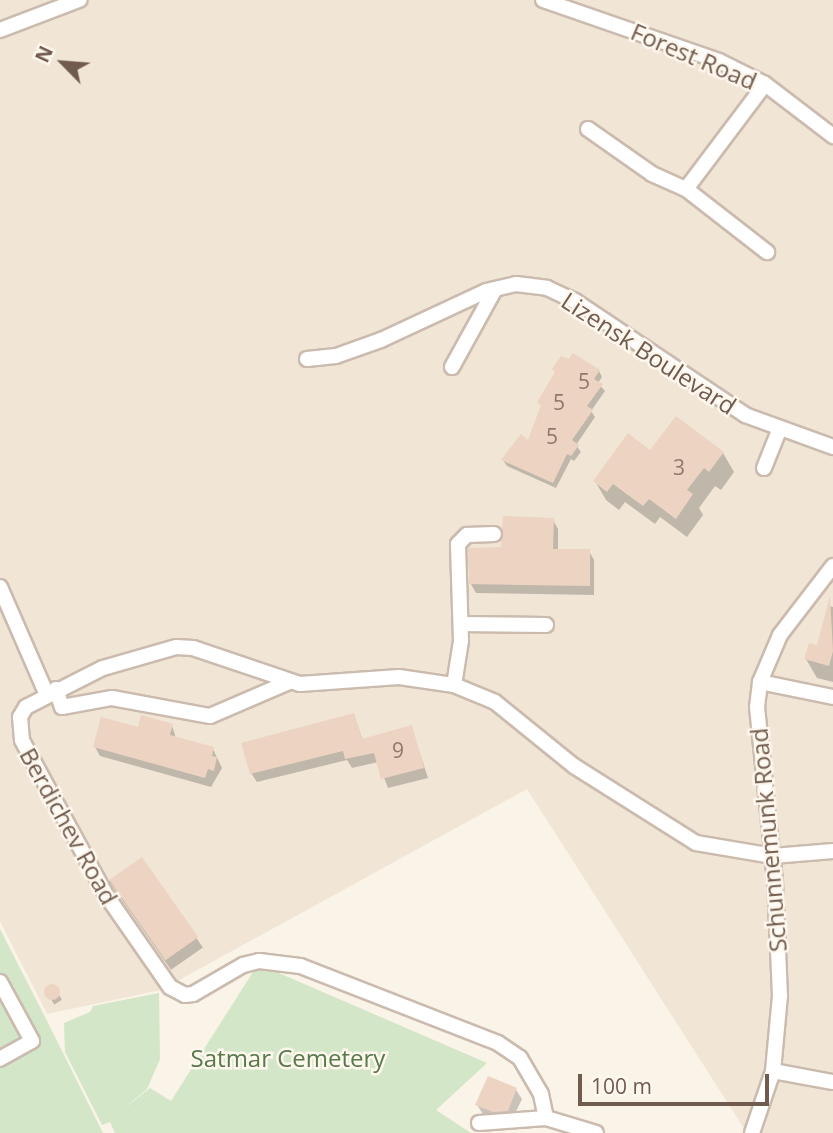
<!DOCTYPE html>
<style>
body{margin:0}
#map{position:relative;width:833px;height:1133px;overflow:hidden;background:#faf3e7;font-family:"Open Sans",sans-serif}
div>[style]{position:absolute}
.residential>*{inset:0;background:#f1e5d6}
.green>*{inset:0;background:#d3e6c7}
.shadow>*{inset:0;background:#0003;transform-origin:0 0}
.building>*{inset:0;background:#ecd3c2;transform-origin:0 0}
.round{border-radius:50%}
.roads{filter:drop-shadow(2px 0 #cbbbae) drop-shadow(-2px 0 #cbbbae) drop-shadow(0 2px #cbbbae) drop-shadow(0 -2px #cbbbae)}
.minor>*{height:14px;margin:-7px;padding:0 7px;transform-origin:7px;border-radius:7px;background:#fff}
span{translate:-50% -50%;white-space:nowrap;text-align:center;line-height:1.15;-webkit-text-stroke:5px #fdf7ed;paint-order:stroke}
.number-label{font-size:21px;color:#90796b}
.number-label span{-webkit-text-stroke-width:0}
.street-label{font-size:24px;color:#715b4e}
.park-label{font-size:24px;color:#587a4b}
.north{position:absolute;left:28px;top:28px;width:70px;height:70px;-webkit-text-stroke:5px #fdf7ed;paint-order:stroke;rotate:295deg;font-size:19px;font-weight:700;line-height:28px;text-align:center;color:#715b4e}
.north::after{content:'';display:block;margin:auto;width:24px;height:32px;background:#715b4e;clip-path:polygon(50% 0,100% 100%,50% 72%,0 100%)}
.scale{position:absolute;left:578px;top:1074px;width:191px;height:32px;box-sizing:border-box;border:4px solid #715b4e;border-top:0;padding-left:9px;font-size:21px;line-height:24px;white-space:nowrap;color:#715b4e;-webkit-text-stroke:5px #fdf7ed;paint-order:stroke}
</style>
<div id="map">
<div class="residential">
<i style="clip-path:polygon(0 0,833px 0,833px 1133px,747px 1133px,527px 789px,161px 990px,47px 1014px,0 921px)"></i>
</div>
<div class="green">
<i style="clip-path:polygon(0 929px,46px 1019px,103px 1133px,0 1133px)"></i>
<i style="clip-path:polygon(258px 964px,487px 1063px,436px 1110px,471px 1133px,115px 1133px,110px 1122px,102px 1125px,65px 1052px,64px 1023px,90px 1012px,93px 1006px,159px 993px,160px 1059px,147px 1089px,121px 1111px,150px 1088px,171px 1101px)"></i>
</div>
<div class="shadow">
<i style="clip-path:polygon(599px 371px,602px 377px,598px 383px,605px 391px,591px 411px,595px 417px,576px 445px,581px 452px,574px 461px,571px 459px,556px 488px,507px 466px,503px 460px,529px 442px,542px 407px,539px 402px)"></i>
<i style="clip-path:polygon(651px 452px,723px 453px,734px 472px,721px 490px,715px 486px,699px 508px,703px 515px,687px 537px,660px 517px,655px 524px,625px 502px,619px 510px,606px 500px,595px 481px)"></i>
<i style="clip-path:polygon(553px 520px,558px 529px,558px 550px,589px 551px,594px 560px,594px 595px,476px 593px,471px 584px,502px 549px)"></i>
<i style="clip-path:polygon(829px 606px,833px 607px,833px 682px,817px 678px,806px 659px,818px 647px)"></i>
<i style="clip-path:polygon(354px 715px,363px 741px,411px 727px,428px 778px,388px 788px,378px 762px,352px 768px,347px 760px,257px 782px,251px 773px)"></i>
<i style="clip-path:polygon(172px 726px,176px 738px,213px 749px,222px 768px,211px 787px,100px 756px,95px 747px,139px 730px)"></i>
<i style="left:141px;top:859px;width:108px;height:39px;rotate:55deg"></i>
<i style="left:54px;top:987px;width:15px;height:9px;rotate:58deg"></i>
<i style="clip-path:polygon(516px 1090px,522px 1099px,512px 1120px,499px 1121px,483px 1114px,477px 1105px)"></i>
</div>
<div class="building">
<i style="clip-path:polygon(573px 353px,600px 370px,594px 379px,603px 384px,587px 406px,593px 410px,572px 440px,579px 445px,571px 456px,567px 454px,553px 483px,501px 460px,521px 434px,528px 440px,541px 405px,537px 402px,555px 372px,552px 369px,561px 356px,569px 359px)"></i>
<i style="clip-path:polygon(676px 416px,724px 452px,709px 472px,704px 468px,687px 490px,693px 494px,676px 519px,649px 499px,643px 506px,613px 484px,607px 492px,593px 481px,628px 433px,650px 450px)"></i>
<i style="clip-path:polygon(503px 516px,554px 518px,553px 549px,590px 549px,590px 586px,469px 584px,468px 548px,501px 547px)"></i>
<i style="clip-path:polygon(830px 596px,833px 651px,829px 666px,804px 659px,809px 643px,817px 645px)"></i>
<i style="clip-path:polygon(354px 713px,362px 739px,412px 725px,424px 768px,381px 779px,374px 753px,345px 759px,343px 751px,250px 774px,241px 743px)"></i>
<i style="clip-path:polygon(141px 715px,173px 724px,170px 735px,214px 747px,212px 756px,217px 757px,214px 771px,208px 769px,205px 778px,93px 747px,101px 717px,138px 727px)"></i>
<i style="left:142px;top:857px;width:98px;height:40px;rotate:55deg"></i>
<i class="round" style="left:44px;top:984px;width:16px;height:16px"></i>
<i style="clip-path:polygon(488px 1076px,517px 1088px,508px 1111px,493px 1112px,475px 1105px)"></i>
</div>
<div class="roads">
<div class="minor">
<i style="left:543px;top:0;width:186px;rotate:19.1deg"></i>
<i style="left:719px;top:61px;width:51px;rotate:26.6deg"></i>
<i style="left:765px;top:84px;width:86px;rotate:37.4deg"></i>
<i style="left:0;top:30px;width:85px;rotate:-20.8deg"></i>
<i style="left:588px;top:129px;width:78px;rotate:35.1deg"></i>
<i style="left:652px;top:174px;width:37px;rotate:24deg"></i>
<i style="left:686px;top:189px;width:103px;rotate:37.9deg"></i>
<i style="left:686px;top:189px;width:131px;rotate:-53deg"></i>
<i style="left:307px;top:359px;width:29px;rotate:-6deg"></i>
<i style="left:336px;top:356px;width:48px;rotate:-19.6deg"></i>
<i style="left:381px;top:340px;width:116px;rotate:-25deg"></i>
<i style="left:486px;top:291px;width:31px;rotate:-13deg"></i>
<i style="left:516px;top:284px;width:31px;rotate:7deg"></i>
<i style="left:547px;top:288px;width:31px;rotate:25deg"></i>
<i style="left:575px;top:301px;width:205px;rotate:33.8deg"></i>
<i style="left:745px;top:415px;width:94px;rotate:20deg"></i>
<i style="left:452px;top:367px;width:89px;rotate:-61.1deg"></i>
<i style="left:764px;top:468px;width:43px;rotate:-68.2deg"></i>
<i style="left:0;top:587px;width:116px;rotate:66.5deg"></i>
<i style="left:461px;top:624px;width:85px;rotate:0.7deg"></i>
<i style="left:760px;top:682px;width:75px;rotate:11.6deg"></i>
<i style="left:454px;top:685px;width:45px;rotate:-81deg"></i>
<i style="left:461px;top:641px;width:97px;rotate:-91.8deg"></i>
<i style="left:458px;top:544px;width:13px;rotate:-45deg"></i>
<i style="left:467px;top:535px;width:27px;rotate:-2deg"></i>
<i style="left:56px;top:689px;width:19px;rotate:72deg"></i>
<i style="left:62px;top:707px;width:51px;rotate:-10.2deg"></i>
<i style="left:112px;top:698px;width:100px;rotate:10.4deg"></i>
<i style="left:210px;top:716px;width:86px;rotate:-23.3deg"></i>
<i style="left:0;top:982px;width:67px;rotate:61.5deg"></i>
<i style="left:32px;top:1041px;width:37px;rotate:151deg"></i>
<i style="left:773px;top:1071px;width:61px;rotate:10.4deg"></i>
<i style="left:479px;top:1123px;width:67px;rotate:-4.3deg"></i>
<i style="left:596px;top:1133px;width:52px;rotate:-163.3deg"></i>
<i style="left:546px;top:1118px;width:25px;rotate:-102deg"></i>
<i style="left:541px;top:1094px;width:42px;rotate:-120.3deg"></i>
<i style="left:520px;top:1058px;width:27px;rotate:-146deg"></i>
<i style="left:498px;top:1043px;width:212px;rotate:-158.7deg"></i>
<i style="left:300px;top:966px;width:41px;rotate:-173deg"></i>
<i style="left:259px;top:961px;width:16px;rotate:166deg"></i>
<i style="left:243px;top:965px;width:58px;rotate:149.9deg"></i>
<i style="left:193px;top:994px;width:8px;rotate:173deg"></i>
<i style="left:185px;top:995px;width:17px;rotate:-152deg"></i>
<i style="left:170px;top:987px;width:112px;rotate:-124.8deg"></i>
<i style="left:106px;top:895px;width:176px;rotate:-118.5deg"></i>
<i style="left:22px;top:740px;width:23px;rotate:-95deg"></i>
<i style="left:20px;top:717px;width:12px;rotate:-59deg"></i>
<i style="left:26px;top:707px;width:86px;rotate:-26.9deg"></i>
<i style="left:103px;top:668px;width:76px;rotate:-16deg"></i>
<i style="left:176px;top:647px;width:17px;rotate:3deg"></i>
<i style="left:193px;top:648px;width:113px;rotate:18.6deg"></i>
<i style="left:300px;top:684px;width:99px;rotate:-4deg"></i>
<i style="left:399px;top:677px;width:56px;rotate:8.3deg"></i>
<i style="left:454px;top:685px;width:44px;rotate:22.5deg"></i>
<i style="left:495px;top:702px;width:102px;rotate:39deg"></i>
<i style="left:574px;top:766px;width:144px;rotate:32.3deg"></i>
<i style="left:696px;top:843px;width:78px;rotate:9.6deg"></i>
<i style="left:773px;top:856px;width:60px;rotate:-4.8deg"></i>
<i style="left:752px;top:1133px;width:65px;rotate:-71.3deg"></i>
<i style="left:773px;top:1071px;width:75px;rotate:-84.7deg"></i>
<i style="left:780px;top:996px;width:115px;rotate:-92.5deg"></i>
<i style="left:775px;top:881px;width:175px;rotate:-95.9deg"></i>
<i style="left:757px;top:707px;width:25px;rotate:-83deg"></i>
<i style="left:760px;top:682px;width:51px;rotate:-66.9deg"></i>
<i style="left:780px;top:635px;width:87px;rotate:-52.5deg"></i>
</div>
</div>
<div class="number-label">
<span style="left:584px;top:381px">5</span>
<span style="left:559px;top:402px">5</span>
<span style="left:552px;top:436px">5</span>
<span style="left:679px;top:467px">3</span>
<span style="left:398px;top:750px">9</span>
</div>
<div class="street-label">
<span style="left:694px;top:56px;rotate:23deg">Forest Road</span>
<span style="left:649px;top:353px;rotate:33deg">Lizensk Boulevard</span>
<span style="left:69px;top:826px;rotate:61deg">Berdichev Road</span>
<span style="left:768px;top:840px;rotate:-95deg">Schunnemunk Road</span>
</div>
<div class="park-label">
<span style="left:288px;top:1058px">Satmar Cemetery</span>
</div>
<div class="north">N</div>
<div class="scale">100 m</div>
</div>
